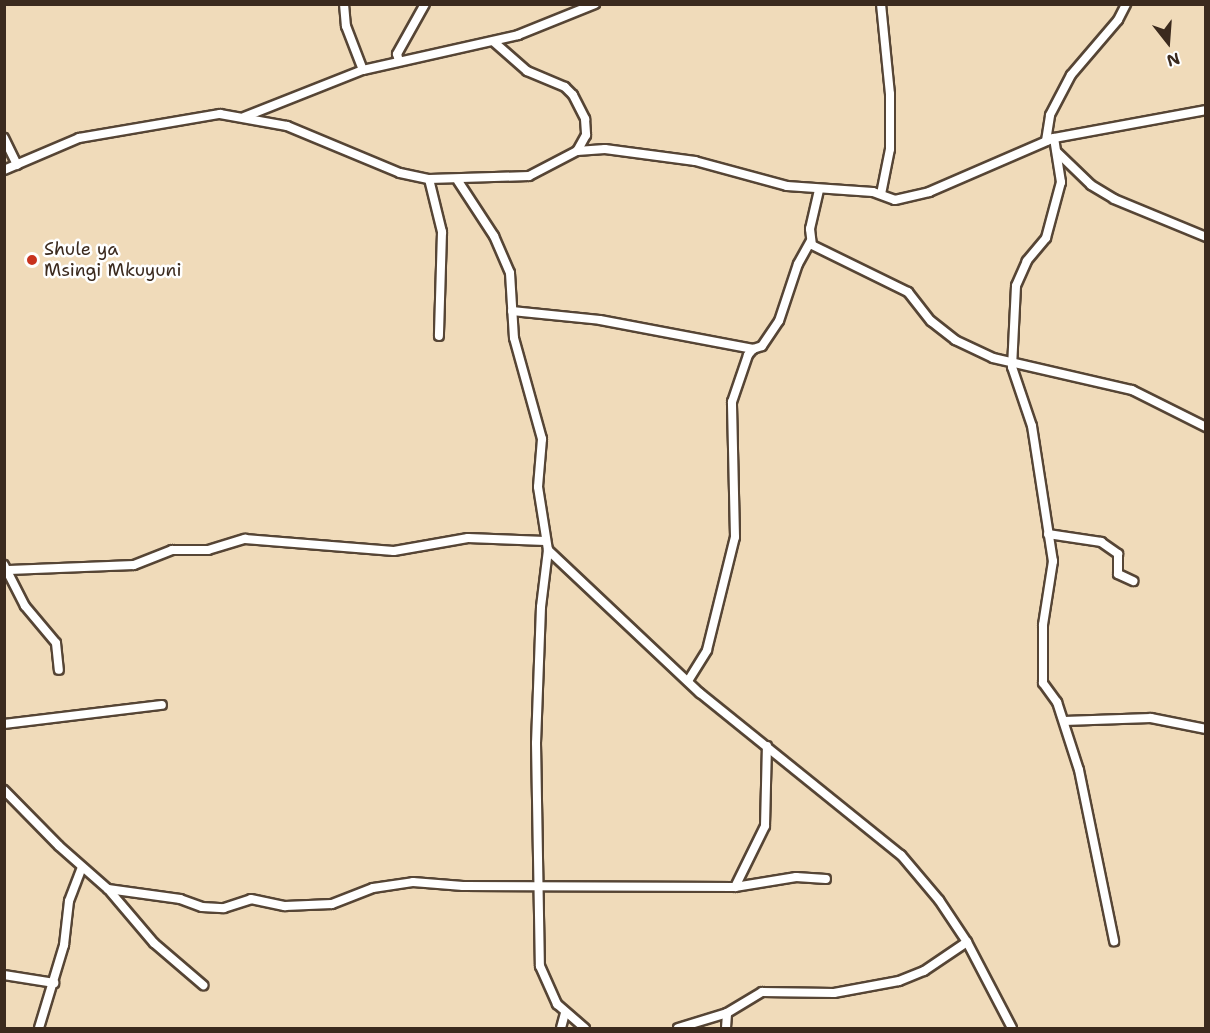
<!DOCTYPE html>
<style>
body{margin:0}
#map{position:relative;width:1210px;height:1033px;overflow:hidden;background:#f0dbba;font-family:"Shantell Sans",sans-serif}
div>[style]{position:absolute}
.roads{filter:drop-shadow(2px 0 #564535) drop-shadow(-2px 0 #564535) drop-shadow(0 2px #564535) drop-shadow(0 -2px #564535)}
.minor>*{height:8px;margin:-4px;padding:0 4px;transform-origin:4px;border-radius:4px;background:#fff}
.dots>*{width:16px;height:16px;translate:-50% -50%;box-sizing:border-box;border:3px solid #fff;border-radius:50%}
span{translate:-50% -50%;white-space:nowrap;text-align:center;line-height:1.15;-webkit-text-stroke:5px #fff;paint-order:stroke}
.poi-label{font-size:18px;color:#3b2a1e}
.left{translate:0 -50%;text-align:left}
.frame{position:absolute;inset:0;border:6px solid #3b2a1e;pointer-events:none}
.north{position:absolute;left:1138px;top:12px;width:60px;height:60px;-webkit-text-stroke:4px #fff;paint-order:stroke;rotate:163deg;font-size:16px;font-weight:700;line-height:24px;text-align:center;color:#3b2a1e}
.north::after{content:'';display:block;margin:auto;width:21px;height:27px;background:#3b2a1e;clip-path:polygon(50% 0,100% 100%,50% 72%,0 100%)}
</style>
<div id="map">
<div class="roads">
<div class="minor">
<i style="left:344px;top:4px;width:22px;rotate:85deg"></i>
<i style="left:346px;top:26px;width:47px;rotate:68.9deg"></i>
<i style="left:881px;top:4px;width:90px;rotate:84.3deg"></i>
<i style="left:890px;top:94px;width:55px;rotate:90deg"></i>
<i style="left:890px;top:149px;width:46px;rotate:101.3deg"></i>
<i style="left:494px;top:42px;width:44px;rotate:41.3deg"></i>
<i style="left:527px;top:71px;width:41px;rotate:22.8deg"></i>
<i style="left:565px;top:87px;width:11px;rotate:45deg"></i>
<i style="left:573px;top:95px;width:27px;rotate:63deg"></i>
<i style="left:585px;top:119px;width:16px;rotate:86deg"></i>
<i style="left:586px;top:135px;width:18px;rotate:119deg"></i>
<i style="left:399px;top:61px;width:7px;rotate:-106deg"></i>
<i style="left:397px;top:54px;width:57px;rotate:-60.8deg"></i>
<i style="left:244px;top:117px;width:128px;rotate:-21.6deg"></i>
<i style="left:363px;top:70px;width:159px;rotate:-12.7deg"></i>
<i style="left:518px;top:35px;width:83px;rotate:-21.9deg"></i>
<i style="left:4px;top:138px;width:30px;rotate:64deg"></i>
<i style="left:1054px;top:138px;width:45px;rotate:81deg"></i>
<i style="left:1061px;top:182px;width:58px;rotate:105deg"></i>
<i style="left:1046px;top:238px;width:30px;rotate:130deg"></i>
<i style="left:1027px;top:261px;width:27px;rotate:114deg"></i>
<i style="left:1016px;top:286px;width:81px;rotate:92.8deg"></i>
<i style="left:1012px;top:367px;width:62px;rotate:71.3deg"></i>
<i style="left:1032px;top:426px;width:137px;rotate:81.2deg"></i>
<i style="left:1053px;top:561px;width:65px;rotate:98.9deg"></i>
<i style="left:1043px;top:625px;width:58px;rotate:90deg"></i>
<i style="left:1043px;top:683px;width:24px;rotate:54deg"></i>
<i style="left:1057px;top:702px;width:71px;rotate:72.1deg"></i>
<i style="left:1079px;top:770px;width:175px;rotate:78.4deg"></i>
<i style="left:1046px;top:141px;width:26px;rotate:-81deg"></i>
<i style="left:1050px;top:115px;width:45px;rotate:-62.3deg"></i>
<i style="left:1071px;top:75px;width:72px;rotate:-49.5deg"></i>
<i style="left:1118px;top:20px;width:18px;rotate:-63deg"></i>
<i style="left:1057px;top:152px;width:47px;rotate:44.1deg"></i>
<i style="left:1091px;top:185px;width:27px;rotate:31deg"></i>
<i style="left:1114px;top:199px;width:100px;rotate:22.4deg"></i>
<i style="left:4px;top:170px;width:82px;rotate:-23.1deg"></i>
<i style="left:79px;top:138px;width:143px;rotate:-9.7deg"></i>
<i style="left:220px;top:114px;width:68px;rotate:10.2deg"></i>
<i style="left:287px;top:126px;width:122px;rotate:22.6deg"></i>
<i style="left:400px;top:173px;width:30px;rotate:12deg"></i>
<i style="left:429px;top:179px;width:100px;rotate:-1.7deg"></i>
<i style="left:529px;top:176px;width:54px;rotate:-27.5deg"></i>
<i style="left:577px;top:151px;width:28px;rotate:-4deg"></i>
<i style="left:605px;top:149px;width:91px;rotate:7.6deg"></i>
<i style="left:695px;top:161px;width:95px;rotate:15.2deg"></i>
<i style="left:787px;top:186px;width:86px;rotate:4deg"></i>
<i style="left:873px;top:192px;width:23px;rotate:20deg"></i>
<i style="left:895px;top:200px;width:35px;rotate:-13deg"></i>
<i style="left:929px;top:192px;width:136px;rotate:-23.4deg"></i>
<i style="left:1054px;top:138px;width:155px;rotate:-10.4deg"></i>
<i style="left:429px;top:179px;width:55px;rotate:76.2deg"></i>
<i style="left:442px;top:232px;width:104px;rotate:91.7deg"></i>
<i style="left:458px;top:181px;width:66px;rotate:56.8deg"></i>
<i style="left:494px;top:236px;width:40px;rotate:66.6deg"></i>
<i style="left:510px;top:273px;width:65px;rotate:86.5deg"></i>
<i style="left:514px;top:338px;width:105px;rotate:74.5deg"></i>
<i style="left:542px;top:439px;width:48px;rotate:94.8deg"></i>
<i style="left:538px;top:487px;width:64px;rotate:81deg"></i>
<i style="left:548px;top:550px;width:209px;rotate:43.3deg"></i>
<i style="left:700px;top:693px;width:258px;rotate:38.9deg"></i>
<i style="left:901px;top:855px;width:59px;rotate:49.8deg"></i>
<i style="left:939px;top:900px;width:50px;rotate:56.3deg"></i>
<i style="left:967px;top:942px;width:97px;rotate:62.4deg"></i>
<i style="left:819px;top:190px;width:40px;rotate:103deg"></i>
<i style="left:810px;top:229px;width:16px;rotate:83deg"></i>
<i style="left:812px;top:245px;width:107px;rotate:26.1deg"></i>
<i style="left:908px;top:292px;width:37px;rotate:52deg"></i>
<i style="left:931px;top:321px;width:31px;rotate:38deg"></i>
<i style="left:955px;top:340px;width:42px;rotate:25.3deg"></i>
<i style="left:993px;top:358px;width:143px;rotate:13deg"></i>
<i style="left:1132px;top:390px;width:83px;rotate:26.6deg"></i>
<i style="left:512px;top:311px;width:88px;rotate:5.8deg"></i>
<i style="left:600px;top:320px;width:156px;rotate:10.7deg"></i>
<i style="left:1048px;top:534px;width:54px;rotate:8.6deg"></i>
<i style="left:1101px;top:542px;width:21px;rotate:35deg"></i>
<i style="left:1118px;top:554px;width:20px;rotate:90deg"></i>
<i style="left:1118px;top:574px;width:17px;rotate:25deg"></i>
<i style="left:548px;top:550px;width:57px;rotate:97deg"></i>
<i style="left:541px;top:607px;width:136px;rotate:92.1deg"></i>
<i style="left:536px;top:743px;width:223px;rotate:89deg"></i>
<i style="left:540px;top:966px;width:42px;rotate:65.9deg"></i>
<i style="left:557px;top:1004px;width:37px;rotate:41deg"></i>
<i style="left:4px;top:565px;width:46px;rotate:62.9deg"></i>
<i style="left:25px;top:606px;width:48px;rotate:50deg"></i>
<i style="left:56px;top:643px;width:27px;rotate:84deg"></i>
<i style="left:9px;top:570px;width:125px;rotate:-2.3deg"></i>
<i style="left:134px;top:565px;width:41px;rotate:-21.5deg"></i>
<i style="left:172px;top:550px;width:36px"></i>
<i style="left:208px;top:550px;width:39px;rotate:-17deg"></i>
<i style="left:245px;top:539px;width:149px;rotate:4.6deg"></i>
<i style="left:394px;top:551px;width:75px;rotate:-10deg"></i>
<i style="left:468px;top:538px;width:77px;rotate:2.2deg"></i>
<i style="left:688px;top:681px;width:36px;rotate:-58deg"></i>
<i style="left:707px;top:650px;width:116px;rotate:-76.1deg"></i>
<i style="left:735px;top:537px;width:135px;rotate:-91.3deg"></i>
<i style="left:732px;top:402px;width:50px;rotate:-71.2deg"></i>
<i style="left:748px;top:355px;width:8px;rotate:-50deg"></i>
<i style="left:753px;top:349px;width:9px;rotate:-18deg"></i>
<i style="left:762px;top:346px;width:30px;rotate:-56deg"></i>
<i style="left:779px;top:321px;width:60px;rotate:-71.6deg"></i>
<i style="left:798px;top:264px;width:26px;rotate:-61deg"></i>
<i style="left:1064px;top:721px;width:87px;rotate:-2deg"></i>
<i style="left:1151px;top:718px;width:56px;rotate:11.3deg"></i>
<i style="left:4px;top:724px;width:159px;rotate:-6.9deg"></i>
<i style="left:4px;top:790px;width:78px;rotate:45.5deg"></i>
<i style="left:59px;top:846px;width:65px;rotate:41.3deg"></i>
<i style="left:108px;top:889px;width:73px;rotate:7.9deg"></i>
<i style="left:180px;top:899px;width:23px;rotate:20deg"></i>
<i style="left:202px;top:907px;width:22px;rotate:3deg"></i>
<i style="left:224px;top:908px;width:28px;rotate:-18deg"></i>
<i style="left:251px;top:899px;width:35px;rotate:12deg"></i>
<i style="left:285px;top:906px;width:47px;rotate:-2.4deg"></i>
<i style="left:332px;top:904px;width:44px;rotate:-21.3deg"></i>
<i style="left:373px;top:888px;width:40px;rotate:-8.5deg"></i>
<i style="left:413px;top:882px;width:50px;rotate:4.6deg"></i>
<i style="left:463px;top:886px;width:272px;rotate:0.2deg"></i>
<i style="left:735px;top:887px;width:62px;rotate:-9.3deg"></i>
<i style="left:796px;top:877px;width:30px;rotate:4deg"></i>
<i style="left:735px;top:887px;width:68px;rotate:-63.8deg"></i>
<i style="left:765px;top:826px;width:80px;rotate:-88.6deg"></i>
<i style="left:108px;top:889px;width:71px;rotate:49.6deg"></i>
<i style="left:154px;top:943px;width:65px;rotate:40.6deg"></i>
<i style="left:4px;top:975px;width:51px;rotate:9.1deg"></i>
<i style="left:39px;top:1028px;width:87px;rotate:-73.2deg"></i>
<i style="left:64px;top:945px;width:44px;rotate:-83.5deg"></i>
<i style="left:69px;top:901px;width:36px;rotate:-69deg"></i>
<i style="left:561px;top:1028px;width:16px;rotate:-75deg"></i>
<i style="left:678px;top:1028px;width:51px;rotate:-17deg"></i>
<i style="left:727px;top:1013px;width:41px;rotate:-31deg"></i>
<i style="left:762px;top:992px;width:72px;rotate:0.8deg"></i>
<i style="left:834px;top:993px;width:66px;rotate:-10.5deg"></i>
<i style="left:899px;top:981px;width:27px;rotate:-22deg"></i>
<i style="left:924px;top:971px;width:52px;rotate:-34deg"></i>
<i style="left:726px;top:1028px;width:15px;rotate:-86deg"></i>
</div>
</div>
<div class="dots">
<i style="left:32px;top:260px;background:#c8321e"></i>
</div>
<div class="poi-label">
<span class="left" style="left:44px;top:260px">Shule ya<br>Msingi Mkuyuni</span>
</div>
<div class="frame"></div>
<div class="north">N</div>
</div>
